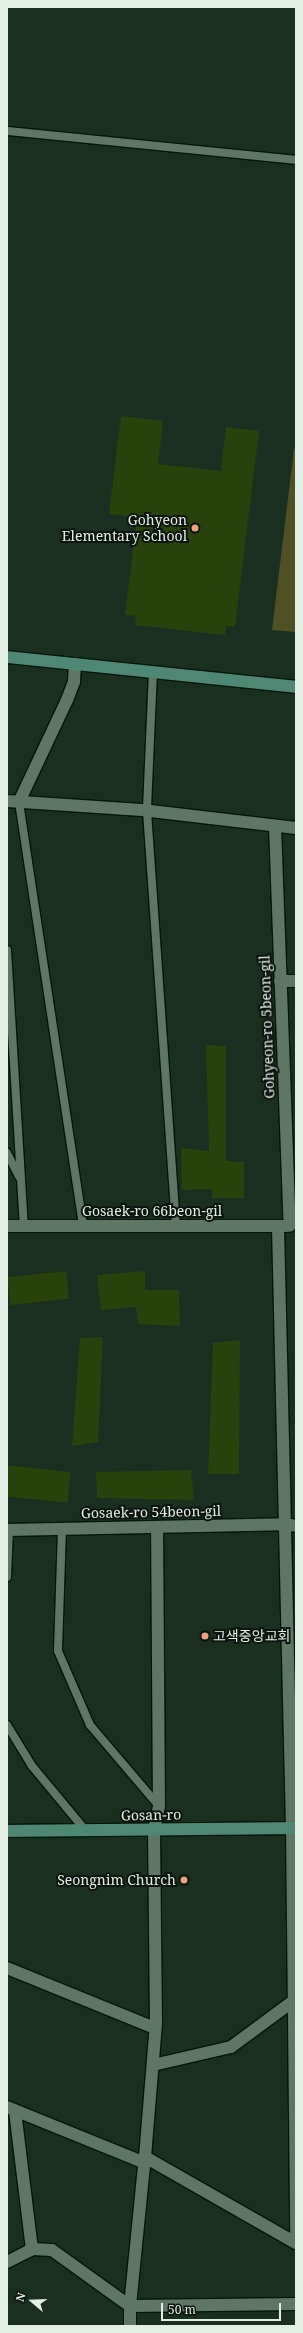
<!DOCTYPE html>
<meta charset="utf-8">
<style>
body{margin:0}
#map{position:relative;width:303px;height:2333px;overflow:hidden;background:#192f20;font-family:"Noto Serif","Noto Sans KR",serif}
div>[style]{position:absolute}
.green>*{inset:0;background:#505122}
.building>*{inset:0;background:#28420b;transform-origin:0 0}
.roads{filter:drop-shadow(1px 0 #031609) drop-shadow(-1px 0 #031609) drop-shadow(0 1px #031609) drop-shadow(0 -1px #031609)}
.lane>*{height:8px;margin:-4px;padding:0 4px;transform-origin:4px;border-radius:4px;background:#5e7665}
.street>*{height:12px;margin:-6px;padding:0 6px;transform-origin:6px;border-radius:6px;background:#5e7665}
.secondary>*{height:12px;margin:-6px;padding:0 6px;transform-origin:6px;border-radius:6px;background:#4e8874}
.dots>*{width:11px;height:11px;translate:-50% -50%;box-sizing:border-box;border:2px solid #0b140e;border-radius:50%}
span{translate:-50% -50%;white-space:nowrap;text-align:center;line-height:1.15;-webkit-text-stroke:4px #0b140e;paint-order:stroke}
.poi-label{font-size:14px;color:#e2efe5}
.right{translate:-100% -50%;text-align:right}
.left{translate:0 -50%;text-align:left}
.street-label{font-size:14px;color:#e2efe5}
.frame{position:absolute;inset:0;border:8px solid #e2efe5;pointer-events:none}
.north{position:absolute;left:12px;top:2281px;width:40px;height:40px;-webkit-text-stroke:3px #0b140e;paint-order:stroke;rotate:289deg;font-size:11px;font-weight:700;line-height:16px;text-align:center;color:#e2efe5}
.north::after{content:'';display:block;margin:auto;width:14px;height:18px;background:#e2efe5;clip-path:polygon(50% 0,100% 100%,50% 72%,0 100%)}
.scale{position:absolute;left:161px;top:2303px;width:120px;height:18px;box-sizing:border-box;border:2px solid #e2efe5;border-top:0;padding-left:5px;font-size:12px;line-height:14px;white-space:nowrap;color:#e2efe5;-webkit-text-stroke:3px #0b140e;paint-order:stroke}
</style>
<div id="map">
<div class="green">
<i style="clip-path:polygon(294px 449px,296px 449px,296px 632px,272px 630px)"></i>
</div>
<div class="building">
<i style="clip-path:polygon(121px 416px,163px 421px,158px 464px,221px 471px,226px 427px,259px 431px,235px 627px,226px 626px,225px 635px,135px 625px,136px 616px,125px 615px,137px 517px,109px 514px)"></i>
<i style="clip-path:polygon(206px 1045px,226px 1046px,226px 1161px,244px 1162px,244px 1198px,212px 1198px,212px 1189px,182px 1190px,181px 1148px,209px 1151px)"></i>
<i style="left:66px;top:1271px;width:28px;height:59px;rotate:84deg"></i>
<i style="clip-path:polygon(145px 1271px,145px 1290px,179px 1290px,180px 1326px,138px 1324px,136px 1307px,101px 1310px,97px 1275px)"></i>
<i style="clip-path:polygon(103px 1337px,98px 1442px,72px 1446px,80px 1338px)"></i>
<i style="clip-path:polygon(240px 1340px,239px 1474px,208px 1474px,213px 1343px)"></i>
<i style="clip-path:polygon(191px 1470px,194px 1500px,97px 1498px,96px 1472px)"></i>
<i style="left:71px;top:1472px;width:31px;height:64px;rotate:96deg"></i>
</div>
<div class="roads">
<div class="lane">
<i style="left:7px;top:131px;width:290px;rotate:5.7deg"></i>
<i style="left:153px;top:671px;width:140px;rotate:92.5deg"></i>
<i style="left:147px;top:811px;width:416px;rotate:86deg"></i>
<i style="left:19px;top:802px;width:429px;rotate:81.4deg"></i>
<i style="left:7px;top:950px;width:277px;rotate:86.5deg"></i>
<i style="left:7px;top:1153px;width:27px;rotate:63deg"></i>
<i style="left:62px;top:1529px;width:122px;rotate:91.9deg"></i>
<i style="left:58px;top:1651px;width:81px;rotate:66.6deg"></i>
<i style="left:90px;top:1725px;width:106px;rotate:49.6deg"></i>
<i style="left:7px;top:1577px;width:47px;rotate:-87.6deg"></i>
<i style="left:7px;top:1725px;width:48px;rotate:58.6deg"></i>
<i style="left:32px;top:1766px;width:85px;rotate:50.3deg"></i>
</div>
<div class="street">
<i style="left:7px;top:801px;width:135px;rotate:3.8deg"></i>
<i style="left:142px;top:810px;width:155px;rotate:6.7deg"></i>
<i style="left:19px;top:802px;width:113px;rotate:-64.8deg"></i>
<i style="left:67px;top:700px;width:19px;rotate:-69deg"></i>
<i style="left:74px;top:682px;width:18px;rotate:-87deg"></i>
<i style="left:275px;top:826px;width:400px;rotate:87.9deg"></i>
<i style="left:280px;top:981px;width:16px"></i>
<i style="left:7px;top:1226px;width:279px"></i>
<i style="left:278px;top:1226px;width:602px;rotate:88.67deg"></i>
<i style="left:292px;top:1828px;width:413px;rotate:89.4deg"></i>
<i style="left:7px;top:1530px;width:278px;rotate:-1.2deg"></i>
<i style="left:285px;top:1524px;width:11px;rotate:10deg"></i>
<i style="left:7px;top:1968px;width:160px;rotate:22.1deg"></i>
<i style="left:153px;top:2065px;width:80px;rotate:-13deg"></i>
<i style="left:231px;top:2047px;width:81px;rotate:-36.4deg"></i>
<i style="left:7px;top:2107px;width:149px;rotate:22.1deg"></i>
<i style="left:15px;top:2111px;width:139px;rotate:83deg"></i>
<i style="left:145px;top:2157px;width:135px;rotate:-85.3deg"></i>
<i style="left:156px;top:2022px;width:192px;rotate:-90.6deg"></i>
<i style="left:154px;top:1830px;width:25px;rotate:-78deg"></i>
<i style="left:159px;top:1806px;width:279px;rotate:-90.4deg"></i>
<i style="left:7px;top:2262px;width:28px;rotate:-27deg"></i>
<i style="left:32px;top:2249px;width:20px;rotate:3deg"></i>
<i style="left:52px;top:2250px;width:96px;rotate:35.7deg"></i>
<i style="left:130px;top:2306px;width:150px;rotate:-84.3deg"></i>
<i style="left:145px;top:2157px;width:174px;rotate:29.7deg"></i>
<i style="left:130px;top:2326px;width:20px;rotate:-90deg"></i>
<i style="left:130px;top:2306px;width:166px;rotate:-0.7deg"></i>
</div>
<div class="secondary">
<i style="left:7px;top:657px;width:291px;rotate:5.9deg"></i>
<i style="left:7px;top:1831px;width:289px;rotate:-0.6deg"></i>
</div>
</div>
<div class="dots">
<i style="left:195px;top:528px;background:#f1a17d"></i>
<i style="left:205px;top:1636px;background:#f1a17d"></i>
<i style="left:184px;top:1880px;background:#f1a17d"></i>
</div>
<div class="poi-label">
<span class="right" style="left:187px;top:528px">Gohyeon<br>Elementary School</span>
<span class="left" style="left:213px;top:1636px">고색중앙교회</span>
<span class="right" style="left:176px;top:1880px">Seongnim Church</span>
</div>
<div class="street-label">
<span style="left:267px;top:1027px;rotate:-92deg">Gohyeon-ro 5beon-gil</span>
<span style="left:152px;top:1211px">Gosaek-ro 66beon-gil</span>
<span style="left:151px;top:1512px;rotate:-1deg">Gosaek-ro 54beon-gil</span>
<span style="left:151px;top:1815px;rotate:-1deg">Gosan-ro</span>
</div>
<div class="frame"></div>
<div class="north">N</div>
<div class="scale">50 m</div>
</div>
